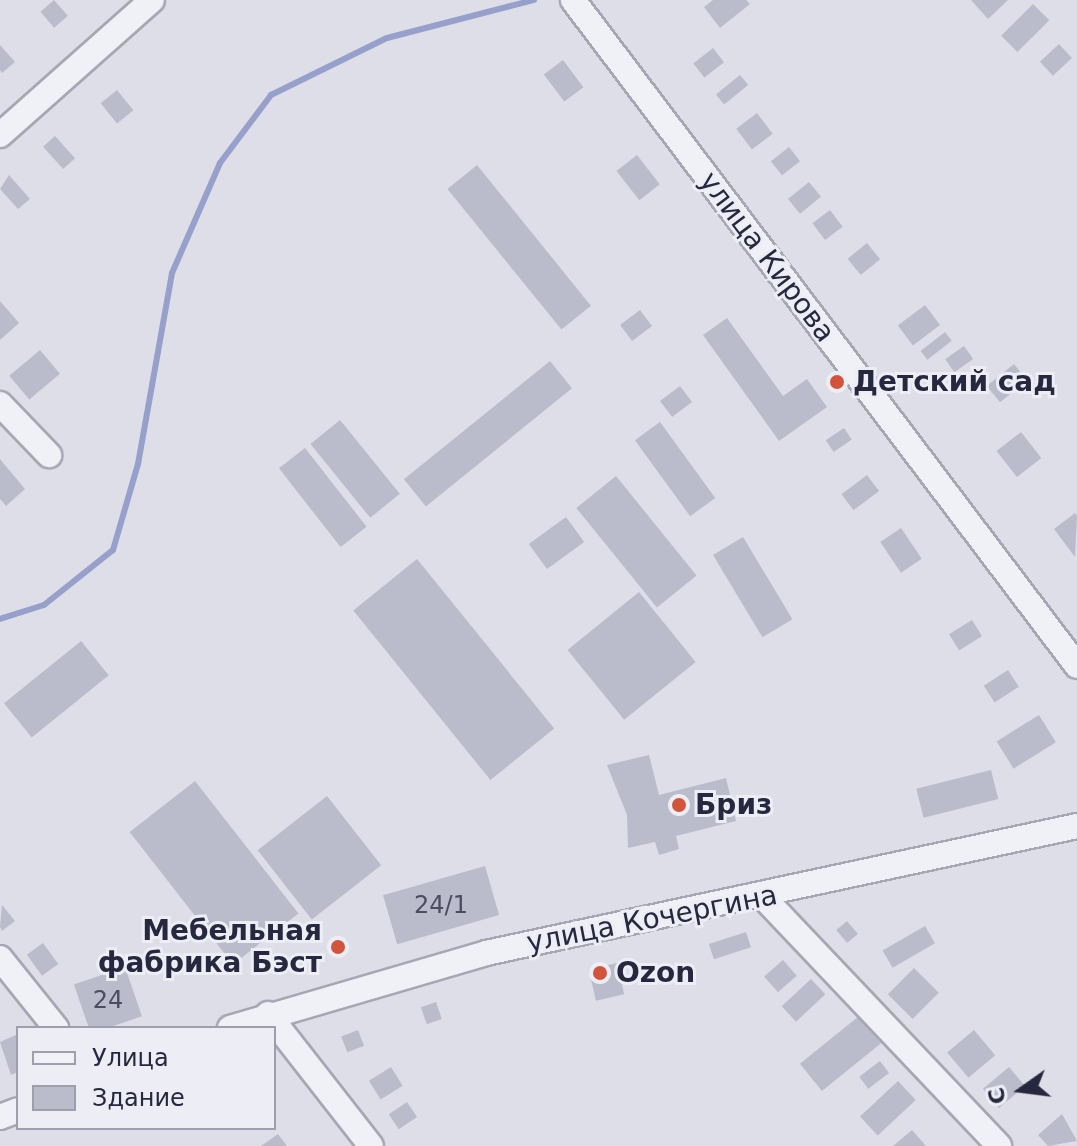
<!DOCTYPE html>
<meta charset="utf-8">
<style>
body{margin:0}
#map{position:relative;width:1077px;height:1146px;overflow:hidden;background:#dddee8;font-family:"DejaVu Sans",sans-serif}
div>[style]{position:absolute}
.stream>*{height:6px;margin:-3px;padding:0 3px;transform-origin:3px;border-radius:3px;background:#97a0ca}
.building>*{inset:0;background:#bbbccb;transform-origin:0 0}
.roads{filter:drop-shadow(2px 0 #a6a7b5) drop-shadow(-2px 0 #a6a7b5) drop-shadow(0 2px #a6a7b5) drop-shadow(0 -2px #a6a7b5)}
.minor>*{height:24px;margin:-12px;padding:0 12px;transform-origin:12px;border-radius:12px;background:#f0f1f6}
.dots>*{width:22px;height:22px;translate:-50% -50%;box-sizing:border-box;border:4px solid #edeef5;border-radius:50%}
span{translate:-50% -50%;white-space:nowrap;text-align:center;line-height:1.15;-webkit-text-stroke:6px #edeef5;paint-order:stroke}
.number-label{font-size:24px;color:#4b4d62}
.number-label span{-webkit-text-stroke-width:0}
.street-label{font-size:28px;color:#26283f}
.poi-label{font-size:28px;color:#26283f;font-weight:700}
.left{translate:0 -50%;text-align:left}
.right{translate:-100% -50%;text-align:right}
.legend{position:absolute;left:16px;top:1026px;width:260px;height:104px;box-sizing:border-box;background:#edeef5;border:2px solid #9d9fac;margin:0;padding:10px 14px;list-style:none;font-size:24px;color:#26283f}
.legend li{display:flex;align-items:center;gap:16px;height:40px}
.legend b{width:40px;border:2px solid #9d9fac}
.north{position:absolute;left:981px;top:1050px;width:80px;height:80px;-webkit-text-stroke:6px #edeef5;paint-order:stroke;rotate:256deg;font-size:22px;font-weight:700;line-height:32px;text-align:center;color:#26283f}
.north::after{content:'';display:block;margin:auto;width:28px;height:36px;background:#26283f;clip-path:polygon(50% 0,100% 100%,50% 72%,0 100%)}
</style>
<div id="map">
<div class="stream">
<i style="left:0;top:619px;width:46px;rotate:-17.7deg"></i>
<i style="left:44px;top:605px;width:88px;rotate:-38.6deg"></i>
<i style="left:113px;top:550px;width:90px;rotate:-73.8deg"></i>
<i style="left:138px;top:464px;width:194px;rotate:-79.9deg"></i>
<i style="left:172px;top:273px;width:120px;rotate:-66.4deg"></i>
<i style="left:220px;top:163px;width:85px;rotate:-53.1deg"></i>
<i style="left:271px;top:95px;width:129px;rotate:-26.2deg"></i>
<i style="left:387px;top:38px;width:152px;rotate:-14.5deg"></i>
</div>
<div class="building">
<i style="left:54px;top:0;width:21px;height:18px;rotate:49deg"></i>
<i style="clip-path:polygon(713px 0,746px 0,750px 4px,720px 28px,704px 7px)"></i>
<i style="clip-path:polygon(971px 0,1008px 0,988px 19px)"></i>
<i style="left:1033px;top:4px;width:23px;height:45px;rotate:45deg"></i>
<i style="left:1059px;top:44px;width:19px;height:26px;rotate:47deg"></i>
<i style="clip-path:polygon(0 45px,15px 62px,2px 73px,0 70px)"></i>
<i style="left:713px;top:48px;width:18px;height:25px;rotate:52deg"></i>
<i style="left:563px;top:60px;width:34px;height:24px;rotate:53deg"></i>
<i style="left:740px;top:75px;width:13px;height:31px;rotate:51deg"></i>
<i style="left:117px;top:90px;width:26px;height:21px;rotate:51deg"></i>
<i style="left:757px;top:113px;width:26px;height:26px;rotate:53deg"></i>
<i style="left:55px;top:136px;width:30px;height:16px;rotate:48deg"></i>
<i style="left:789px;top:147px;width:18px;height:23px;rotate:52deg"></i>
<i style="left:637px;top:155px;width:37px;height:26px;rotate:52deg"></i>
<i style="left:477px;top:165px;width:181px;height:38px;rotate:51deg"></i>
<i style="clip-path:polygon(9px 175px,30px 199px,18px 209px,0 189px)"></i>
<i style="left:809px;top:182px;width:19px;height:27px;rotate:51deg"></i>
<i style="left:830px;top:210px;width:21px;height:22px;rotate:53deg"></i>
<i style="left:867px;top:243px;width:21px;height:25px;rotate:51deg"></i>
<i style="clip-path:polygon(0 301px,19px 323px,0 340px)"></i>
<i style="left:925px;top:305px;width:25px;height:34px;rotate:53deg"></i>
<i style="left:640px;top:310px;width:20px;height:25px;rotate:53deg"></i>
<i style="clip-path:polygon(727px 318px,783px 396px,807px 379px,827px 407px,779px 441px,703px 335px)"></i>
<i style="left:945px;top:332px;width:11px;height:31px;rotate:52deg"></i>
<i style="left:964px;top:346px;width:16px;height:23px;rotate:55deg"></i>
<i style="left:40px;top:350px;width:31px;height:40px;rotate:50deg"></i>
<i style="left:550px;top:361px;width:35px;height:188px;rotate:51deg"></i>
<i style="left:1014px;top:364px;width:21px;height:35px;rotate:51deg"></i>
<i style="left:680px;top:386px;width:20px;height:25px;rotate:53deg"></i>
<i style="left:340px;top:420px;width:95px;height:38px;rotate:51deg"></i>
<i style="left:660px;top:422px;width:94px;height:31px;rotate:54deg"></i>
<i style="left:844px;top:428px;width:14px;height:22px;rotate:56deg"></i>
<i style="left:1021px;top:432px;width:33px;height:31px;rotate:52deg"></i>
<i style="left:305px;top:448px;width:100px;height:33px;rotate:52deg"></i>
<i style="clip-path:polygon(0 459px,25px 489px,6px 506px,0 499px)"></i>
<i style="left:867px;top:475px;width:20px;height:32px;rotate:53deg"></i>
<i style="left:616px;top:476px;width:128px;height:51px;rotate:51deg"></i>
<i style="clip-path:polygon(1075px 513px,1077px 516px,1075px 557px,1054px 529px)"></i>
<i style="left:566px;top:517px;width:31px;height:46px;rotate:54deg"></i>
<i style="left:901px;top:528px;width:37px;height:25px;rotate:56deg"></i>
<i style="left:743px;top:537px;width:96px;height:35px;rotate:59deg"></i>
<i style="left:417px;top:559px;width:218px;height:82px;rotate:51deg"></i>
<i style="left:639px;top:592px;width:90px;height:92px;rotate:51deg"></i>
<i style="left:972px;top:620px;width:19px;height:27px;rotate:58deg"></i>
<i style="left:81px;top:641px;width:44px;height:99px;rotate:51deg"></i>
<i style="left:1008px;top:670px;width:20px;height:29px;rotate:57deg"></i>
<i style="left:1039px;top:715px;width:32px;height:50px;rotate:58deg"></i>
<i style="clip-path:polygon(649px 755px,659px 795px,726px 778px,736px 821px,676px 836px,679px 849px,659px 855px,655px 842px,628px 848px,627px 815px,607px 765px)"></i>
<i style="left:991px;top:770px;width:30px;height:77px;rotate:76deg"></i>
<i style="left:195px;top:781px;width:168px;height:83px;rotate:52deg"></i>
<i style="left:327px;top:796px;width:88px;height:88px;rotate:52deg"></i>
<i style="left:485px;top:866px;width:51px;height:106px;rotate:74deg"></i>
<i style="clip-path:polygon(2px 905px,15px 921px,2px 931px,0 927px)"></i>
<i style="left:847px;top:921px;width:17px;height:14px;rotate:50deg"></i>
<i style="left:925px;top:926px;width:20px;height:49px;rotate:60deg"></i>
<i style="left:746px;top:932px;width:16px;height:39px;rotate:72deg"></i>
<i style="left:43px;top:943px;width:26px;height:20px;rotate:54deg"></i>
<i style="left:783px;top:960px;width:21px;height:25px;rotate:49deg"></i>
<i style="left:617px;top:963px;width:32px;height:29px;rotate:77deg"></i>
<i style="left:125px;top:967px;width:52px;height:54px;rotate:71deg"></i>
<i style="left:914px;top:968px;width:35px;height:37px;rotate:45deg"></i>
<i style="left:811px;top:979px;width:21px;height:40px;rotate:47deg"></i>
<i style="left:436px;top:1002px;width:18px;height:16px;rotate:71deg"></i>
<i style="left:859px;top:1016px;width:35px;height:76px;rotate:51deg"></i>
<i style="left:358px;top:1030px;width:17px;height:18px;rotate:69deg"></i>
<i style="left:974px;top:1030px;width:33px;height:35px;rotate:50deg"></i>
<i style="clip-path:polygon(18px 1034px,18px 1072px,11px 1075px,0 1042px)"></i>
<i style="left:880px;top:1061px;width:15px;height:26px;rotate:53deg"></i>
<i style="left:391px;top:1067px;width:22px;height:26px;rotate:58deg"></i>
<i style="left:1009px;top:1067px;width:25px;height:34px;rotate:50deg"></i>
<i style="left:898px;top:1081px;width:26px;height:52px;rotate:47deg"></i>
<i style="left:407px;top:1102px;width:18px;height:22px;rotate:56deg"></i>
<i style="clip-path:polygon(1062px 1114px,1077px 1141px,1048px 1146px,1038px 1135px)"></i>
<i style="clip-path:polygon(912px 1130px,926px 1146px,893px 1146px)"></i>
<i style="clip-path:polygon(278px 1134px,287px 1146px,261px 1146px)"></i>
</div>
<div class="roads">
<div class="minor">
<i style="left:573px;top:0;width:835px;rotate:52.88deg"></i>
<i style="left:0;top:135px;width:203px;rotate:-41.6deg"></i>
<i style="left:0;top:404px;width:71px;rotate:46.1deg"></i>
<i style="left:763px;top:897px;width:343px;rotate:46.5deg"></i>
<i style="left:0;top:958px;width:90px;rotate:51.3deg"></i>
<i style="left:268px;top:1014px;width:167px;rotate:52deg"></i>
<i style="left:230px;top:1028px;width:267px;rotate:-16.3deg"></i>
<i style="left:486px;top:953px;width:604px;rotate:-12.13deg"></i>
<i style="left:0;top:1117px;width:19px;rotate:-21deg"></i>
</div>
</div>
<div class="dots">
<i style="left:837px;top:382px;background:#d3543d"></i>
<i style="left:679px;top:805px;background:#d3543d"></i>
<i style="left:338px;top:947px;background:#d3543d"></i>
<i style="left:600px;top:973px;background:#d3543d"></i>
</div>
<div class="number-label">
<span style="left:441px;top:906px">24/1</span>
<span style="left:108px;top:1001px">24</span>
</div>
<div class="street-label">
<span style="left:767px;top:257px;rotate:53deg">улица Кирова</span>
<span style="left:652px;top:919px;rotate:-11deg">улица Кочергина</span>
</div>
<div class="poi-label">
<span class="left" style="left:853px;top:382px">Детский сад</span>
<span class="left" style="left:695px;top:805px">Бриз</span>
<span class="right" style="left:322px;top:947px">Мебельная<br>фабрика Бэст</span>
<span class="left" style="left:616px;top:973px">Ozon</span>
</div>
<ul class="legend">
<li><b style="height:10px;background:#f0f1f6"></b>Улица</li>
<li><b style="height:22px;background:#bbbccb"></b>Здание</li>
</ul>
<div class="north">С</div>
</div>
